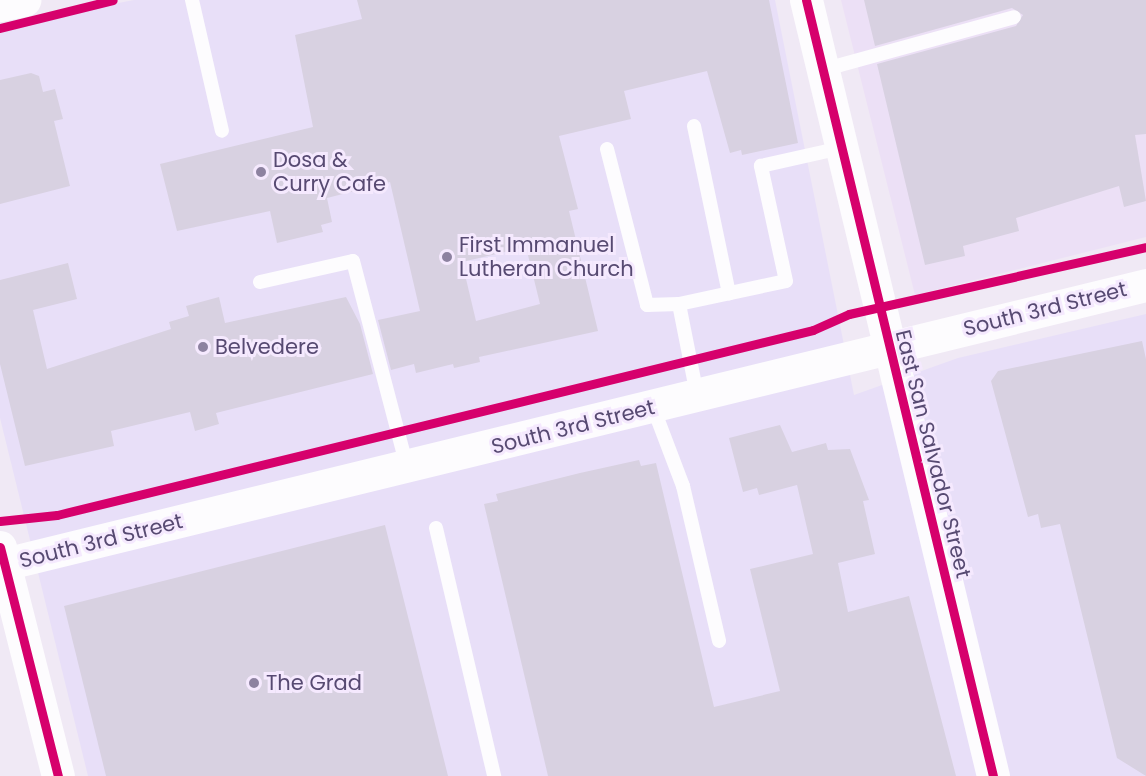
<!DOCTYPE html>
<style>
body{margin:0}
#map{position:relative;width:1146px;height:776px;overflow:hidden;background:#f0e9f5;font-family:Poppins,sans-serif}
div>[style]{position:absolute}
.residential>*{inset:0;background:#ece0f6}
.commercial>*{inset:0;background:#e8dff8}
.building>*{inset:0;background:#d8d1e1}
.lane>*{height:14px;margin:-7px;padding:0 7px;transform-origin:7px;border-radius:7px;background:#fdfcfe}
.secondary>*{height:33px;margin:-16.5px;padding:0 16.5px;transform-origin:16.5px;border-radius:16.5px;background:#fdfcfe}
.cycleway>*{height:9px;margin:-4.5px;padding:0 4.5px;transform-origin:4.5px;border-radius:4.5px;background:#d6006c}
.dots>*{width:16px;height:16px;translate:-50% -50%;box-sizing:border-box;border:3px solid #f5e9fe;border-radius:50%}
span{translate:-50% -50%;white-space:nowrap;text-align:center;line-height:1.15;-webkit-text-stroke:6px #f5e9fe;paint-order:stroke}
.poi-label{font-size:21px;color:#574a72}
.left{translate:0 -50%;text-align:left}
.street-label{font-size:21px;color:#574a72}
</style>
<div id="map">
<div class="residential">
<i style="clip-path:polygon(841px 0,1146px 0,1146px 237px,915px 295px)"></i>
</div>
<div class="commercial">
<i style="clip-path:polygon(134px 0,775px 0,854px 395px,958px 358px,1146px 314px,1146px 776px,88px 776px,0 418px,0 26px)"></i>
</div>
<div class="building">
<i style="clip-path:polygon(evenodd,357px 0,769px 0,798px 143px,742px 155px,741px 150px,730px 153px,707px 71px,624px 91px,631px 119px,559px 136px,578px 209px,569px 211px,598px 331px,479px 357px,480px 362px,454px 368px,453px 364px,416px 373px,414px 364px,391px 370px,378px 320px,420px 311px,390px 182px,327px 198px,332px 222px,321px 225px,323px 232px,277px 243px,270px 211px,177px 231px,160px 164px,313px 127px,295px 35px,362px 19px,357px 0,526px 247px,540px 304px,476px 321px,462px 262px,526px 247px)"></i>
<i style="clip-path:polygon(864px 0,1146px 0,1146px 134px,1135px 135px,1146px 201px,1124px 207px,1119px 186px,1016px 218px,1019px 231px,963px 246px,965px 256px,925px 265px,877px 64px,1016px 26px,1023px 15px,1012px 8px,875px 46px)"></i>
<i style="clip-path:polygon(31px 73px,39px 76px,43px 92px,55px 89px,63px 119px,54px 121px,70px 186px,0 204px,0 80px)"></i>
<i style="clip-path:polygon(68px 263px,77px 299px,33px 310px,47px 369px,171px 329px,169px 322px,189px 316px,186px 306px,219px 297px,225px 323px,346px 297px,360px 324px,373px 374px,216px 413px,219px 424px,195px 431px,190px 412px,111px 431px,114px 446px,25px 466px,0 364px,0 280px)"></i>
<i style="clip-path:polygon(1142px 341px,1146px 359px,1146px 776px,1117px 758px,1060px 524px,1041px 528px,1038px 514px,1028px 517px,991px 381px,998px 371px)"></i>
<i style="clip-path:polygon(780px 425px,792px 452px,826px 443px,828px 450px,850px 449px,869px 500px,863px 501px,875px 554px,838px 563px,848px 612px,909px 596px,956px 776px,548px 776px,484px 504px,498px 501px,496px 494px,580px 473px,639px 460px,641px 466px,656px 463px,714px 707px,780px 691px,750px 569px,813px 554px,797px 485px,759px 495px,757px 488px,743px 492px,729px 438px)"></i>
<i style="clip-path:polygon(385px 525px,448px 776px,106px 776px,64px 606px)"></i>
</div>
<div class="lane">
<i style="left:192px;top:0;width:134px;rotate:77.1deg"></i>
<i style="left:822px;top:70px;width:199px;rotate:-15.4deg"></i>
<i style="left:694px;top:126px;width:171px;rotate:78.2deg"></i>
<i style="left:607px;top:149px;width:161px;rotate:75.6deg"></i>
<i style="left:647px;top:305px;width:32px;rotate:-2deg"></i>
<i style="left:679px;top:304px;width:93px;rotate:78.8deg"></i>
<i style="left:260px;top:282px;width:95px;rotate:-12.7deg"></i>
<i style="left:353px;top:261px;width:213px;rotate:75.3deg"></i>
<i style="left:679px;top:304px;width:109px;rotate:-12.1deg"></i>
<i style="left:786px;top:281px;width:118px;rotate:-102.3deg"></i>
<i style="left:761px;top:166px;width:82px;rotate:-12.7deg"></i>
<i style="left:653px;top:407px;width:85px;rotate:69.2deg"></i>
<i style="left:683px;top:486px;width:159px;rotate:76.9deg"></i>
<i style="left:436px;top:528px;width:255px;rotate:76.8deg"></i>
</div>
<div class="secondary">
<i style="left:806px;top:0;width:798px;rotate:76.45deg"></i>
<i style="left:0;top:5px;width:25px;rotate:-12deg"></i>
<i style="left:0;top:547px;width:236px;rotate:75.8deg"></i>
<i style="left:0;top:565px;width:1180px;rotate:-13.73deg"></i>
</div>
<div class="cycleway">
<i style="left:806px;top:0;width:798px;rotate:76.45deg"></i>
<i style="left:0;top:28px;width:116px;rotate:-13.9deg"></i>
<i style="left:0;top:521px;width:57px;rotate:-6deg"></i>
<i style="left:57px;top:515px;width:778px;rotate:-13.75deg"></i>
<i style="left:813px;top:330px;width:39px;rotate:-24deg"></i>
<i style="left:849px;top:314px;width:304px;rotate:-12.7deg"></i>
<i style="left:0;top:547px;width:236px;rotate:75.8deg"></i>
</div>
<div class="dots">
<i style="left:261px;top:172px;background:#8d82a0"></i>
<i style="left:447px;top:257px;background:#8d82a0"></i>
<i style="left:203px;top:347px;background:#8d82a0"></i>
<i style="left:254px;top:683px;background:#8d82a0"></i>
</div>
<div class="poi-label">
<span class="left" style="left:273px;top:172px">Dosa &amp;<br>Curry Cafe</span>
<span class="left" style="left:459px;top:257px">First Immanuel<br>Lutheran Church</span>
<span class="left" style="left:215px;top:347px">Belvedere</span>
<span class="left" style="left:266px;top:683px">The Grad</span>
</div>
<div class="street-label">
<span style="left:1045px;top:309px;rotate:-14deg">South 3rd Street</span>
<span style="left:573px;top:427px;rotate:-14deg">South 3rd Street</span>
<span style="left:933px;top:454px;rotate:76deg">East San Salvador Street</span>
<span style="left:101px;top:541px;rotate:-14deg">South 3rd Street</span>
</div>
</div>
